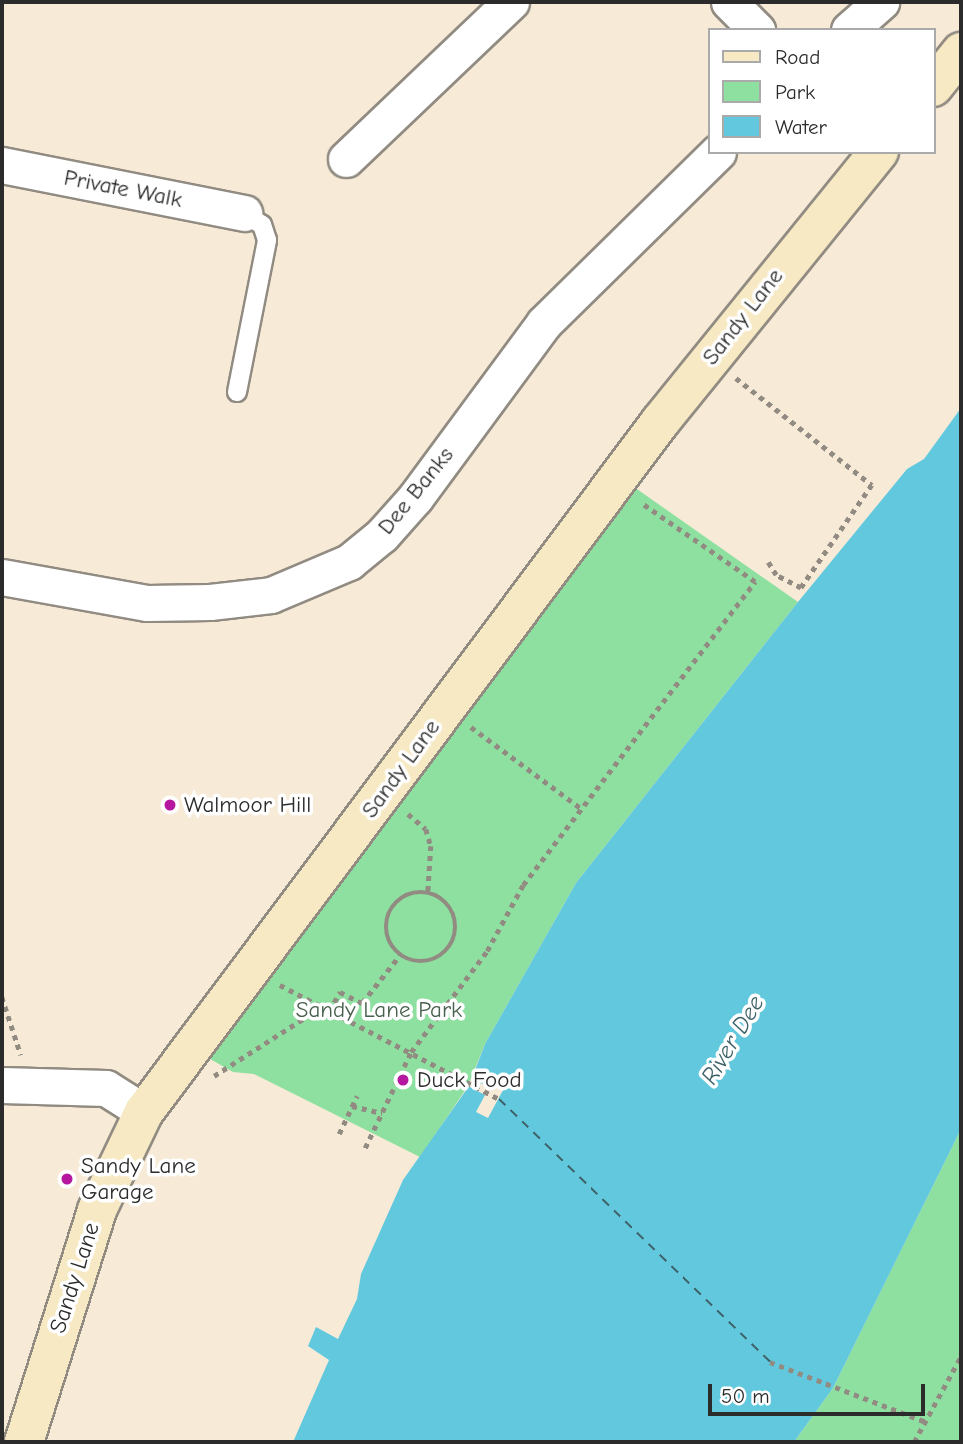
<!DOCTYPE html>
<style>
body{margin:0}
#map{position:relative;width:963px;height:1444px;overflow:hidden;background:#f7ebd8;font-family:"Comic Neue",sans-serif}
div>[style]{position:absolute}
.green>*{inset:0;background:#8ee0a1}
.water>*{inset:0;background:#61c8dd}
.pier>*{inset:0;background:#f7ebd8}
.ferry>*{height:2px;margin-top:-1px;transform-origin:0;background:repeating-linear-gradient(90deg,#3e6269 0 9px,transparent 0 16px)}
.path>*{height:4.5px;margin-top:-2.25px;transform-origin:0;background:repeating-linear-gradient(90deg,#918b82 0 5px,transparent 0 10px)}
.path>.ring{margin:-2.25px;padding:0;box-sizing:content-box;background:none;border:4.5px solid #918b82;border-radius:50%}
.roads{filter:drop-shadow(2px 0 #918b82) drop-shadow(-2px 0 #918b82) drop-shadow(0 2px #918b82) drop-shadow(0 -2px #918b82)}
.lane>*{height:18px;margin:-9px;padding:0 9px;transform-origin:9px;border-radius:9px;background:#fff}
.street>*{height:35px;margin:-17.5px;padding:0 17.5px;transform-origin:17.5px;border-radius:17.5px;background:#fff}
.secondary>*{height:38px;margin:-19px;padding:0 19px;transform-origin:19px;border-radius:19px;background:#f7e9c3}
.dots>*{width:19px;height:19px;translate:-50% -50%;box-sizing:border-box;border:4px solid #fff;border-radius:50%}
span{translate:-50% -50%;white-space:nowrap;text-align:center;line-height:1.15;-webkit-text-stroke:7px #fff;paint-order:stroke}
.street-label{font-size:23px;color:#2b2b2b}
.poi-label{font-size:23px;color:#2b2b2b}
.left{translate:0 -50%;text-align:left}
.park-label{font-size:23px;color:#49614e}
.water-label{font-size:24px;color:#3e6269;font-style:italic}
.frame{position:absolute;inset:0;border:4px solid #2b2b2b;pointer-events:none}
.legend{position:absolute;left:708px;top:28px;width:228px;height:126px;box-sizing:border-box;background:#fff;border:2px solid #aaa;margin:0;padding:9px 12px;list-style:none;font-size:21px;color:#2b2b2b}
.legend li{display:flex;align-items:center;gap:14px;height:35px}
.legend b{width:35px;border:2px solid #aaa}
.scale{position:absolute;left:708px;top:1384px;width:217px;height:32px;box-sizing:border-box;border:4px solid #2b2b2b;border-top:0;padding-left:9px;font-size:21px;line-height:24px;white-space:nowrap;color:#2b2b2b;-webkit-text-stroke:5px #fff;paint-order:stroke}
</style>
<div id="map">
<div class="green">
<i style="clip-path:polygon(634px 487px,798px 602px,576px 883px,485px 1044px,468px 1086px,420px 1157px,254px 1074px,233px 1072px,210px 1059px,217px 1043px)"></i>
<i style="clip-path:polygon(961px 1129px,961px 1442px,794px 1442px,833px 1388px)"></i>
</div>
<div class="water">
<i style="clip-path:polygon(961px 408px,961px 1129px,833px 1388px,794px 1442px,293px 1442px,329px 1360px,308px 1346px,316px 1327px,338px 1339px,357px 1299px,361px 1274px,403px 1180px,469px 1086px,485px 1044px,576px 883px,798px 602px,907px 469px,924px 459px)"></i>
</div>
<div class="pier">
<i style="clip-path:polygon(500px 1074px,509px 1079px,488px 1118px,476px 1112px,485px 1095px,468px 1086px,472px 1078px,491px 1089px)"></i>
</div>
<div class="ferry">
<i style="left:499px;top:1099px;width:378px;rotate:44.1deg"></i>
</div>
<div class="path">
<i style="left:736px;top:378px;width:173px;rotate:38.2deg"></i>
<i style="left:872px;top:485px;width:125px;rotate:124.6deg"></i>
<i style="left:801px;top:588px;width:28px;rotate:-153deg"></i>
<i style="left:776px;top:575px;width:15px;rotate:-122deg"></i>
<i style="left:471px;top:727px;width:138px;rotate:36.5deg"></i>
<i style="left:408px;top:814px;width:23px;rotate:40deg"></i>
<i style="left:426px;top:829px;width:18px;rotate:74deg"></i>
<i style="left:431px;top:846px;width:46px;rotate:93.7deg"></i>
<i class="ring" style="left:386px;top:892px;width:65.5px;height:65.5px"></i>
<i style="left:280px;top:985px;width:247px;rotate:27.5deg"></i>
<i style="left:2px;top:997px;width:61px;rotate:71.9deg"></i>
<i style="left:329px;top:1011px;width:22px;rotate:-60deg"></i>
<i style="left:340px;top:992px;width:25px;rotate:27deg"></i>
<i style="left:362px;top:1003px;width:61px;rotate:-51.6deg"></i>
<i style="left:214px;top:1076px;width:109px;rotate:-32.7deg"></i>
<i style="left:306px;top:1017px;width:16px;rotate:-63deg"></i>
<i style="left:352px;top:1106px;width:31px;rotate:13deg"></i>
<i style="left:339px;top:1134px;width:42px;rotate:-64.7deg"></i>
<i style="left:365px;top:1148px;width:106px;rotate:-64.4deg"></i>
<i style="left:411px;top:1052px;width:126px;rotate:-53deg"></i>
<i style="left:487px;top:951px;width:75px;rotate:-61.4deg"></i>
<i style="left:523px;top:885px;width:382px;rotate:-52.6deg"></i>
<i style="left:755px;top:582px;width:139px;rotate:-145.3deg"></i>
<i style="left:770px;top:1362px;width:167px;rotate:21deg"></i>
<i style="left:914px;top:1442px;width:98px;rotate:-61.3deg"></i>
</div>
<div class="roads">
<div class="lane">
<i style="left:237px;top:392px;width:155px;rotate:-78.8deg"></i>
<i style="left:267px;top:240px;width:16px;rotate:-108deg"></i>
<i style="left:262px;top:225px;width:22px;rotate:-146deg"></i>
</div>
<div class="street">
<i style="left:729px;top:2px;width:40px;rotate:45deg"></i>
<i style="left:849px;top:30px;width:43px;rotate:-41.2deg"></i>
<i style="left:346px;top:159px;width:228px;rotate:-43.6deg"></i>
<i style="left:2px;top:165px;width:247px;rotate:11.2deg"></i>
<i style="left:2px;top:577px;width:147px;rotate:10.2deg"></i>
<i style="left:147px;top:603px;width:63px;rotate:-0.9deg"></i>
<i style="left:210px;top:602px;width:61px;rotate:-6.5deg"></i>
<i style="left:271px;top:595px;width:85px;rotate:-22.9deg"></i>
<i style="left:349px;top:562px;width:43px;rotate:-39.3deg"></i>
<i style="left:382px;top:535px;width:50px;rotate:-48.3deg"></i>
<i style="left:415px;top:498px;width:217px;rotate:-53.6deg"></i>
<i style="left:544px;top:323px;width:244px;rotate:-44.5deg"></i>
<i style="left:2px;top:1085px;width:104px;rotate:1.7deg"></i>
<i style="left:106px;top:1088px;width:45px;rotate:32.3deg"></i>
</div>
<div class="secondary">
<i style="left:933px;top:87px;width:45px;rotate:-51.3deg"></i>
<i style="left:24px;top:1442px;width:243px;rotate:-72.5deg"></i>
<i style="left:97px;top:1210px;width:109px;rotate:-64.4deg"></i>
<i style="left:144px;top:1112px;width:862px;rotate:-53.21deg"></i>
<i style="left:660px;top:422px;width:348px;rotate:-51deg"></i>
</div>
</div>
<div class="dots">
<i style="left:170px;top:805px;background:#b5179e"></i>
<i style="left:403px;top:1080px;background:#b5179e"></i>
<i style="left:67px;top:1179px;background:#b5179e"></i>
</div>
<div class="street-label">
<span style="left:123px;top:189px;rotate:11deg">Private Walk</span>
<span style="left:743px;top:317px;rotate:-52deg">Sandy Lane</span>
<span style="left:416px;top:491px;rotate:-51deg">Dee Banks</span>
<span style="left:401px;top:769px;rotate:-54deg">Sandy Lane</span>
<span style="left:75px;top:1278px;rotate:-72deg">Sandy Lane</span>
</div>
<div class="poi-label">
<span class="left" style="left:184px;top:805px">Walmoor Hill</span>
<span class="left" style="left:417px;top:1080px">Duck Food</span>
<span class="left" style="left:81px;top:1179px">Sandy Lane<br>Garage</span>
</div>
<div class="park-label">
<span style="left:379px;top:1010px">Sandy Lane Park</span>
</div>
<div class="water-label">
<span style="left:733px;top:1040px;rotate:-59deg">River Dee</span>
</div>
<div class="frame"></div>
<ul class="legend">
<li><b style="height:9px;background:#f7e9c3"></b>Road</li>
<li><b style="height:19px;background:#8ee0a1"></b>Park</li>
<li><b style="height:19px;background:#61c8dd"></b>Water</li>
</ul>
<div class="scale">50 m</div>
</div>
